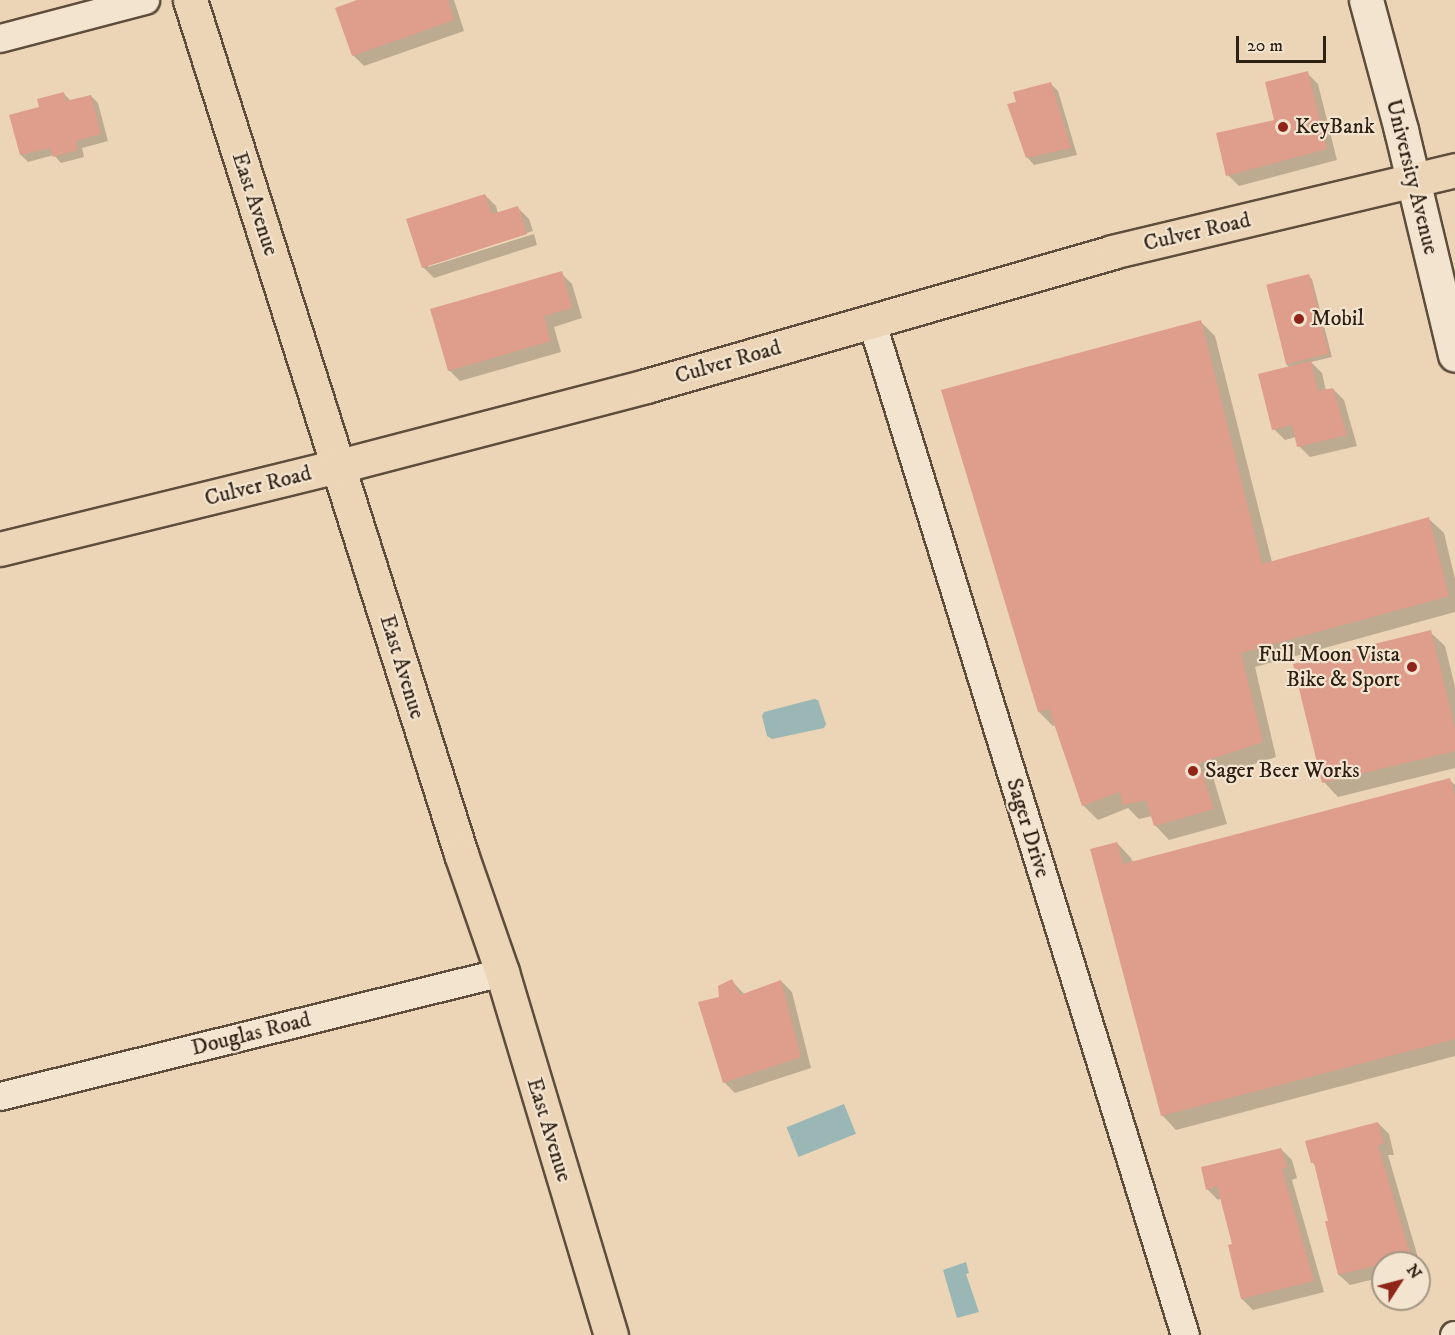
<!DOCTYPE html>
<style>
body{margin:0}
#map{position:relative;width:1455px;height:1335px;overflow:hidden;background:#ecd5b6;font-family:"IM FELL DW Pica",serif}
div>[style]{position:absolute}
.water>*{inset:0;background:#9ab7b5;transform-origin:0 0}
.shadow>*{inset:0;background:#0003}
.building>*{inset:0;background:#df9d8c;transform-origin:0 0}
.roads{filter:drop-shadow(2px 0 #5e4d3c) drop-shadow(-2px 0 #5e4d3c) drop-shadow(0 2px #5e4d3c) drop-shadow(0 -2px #5e4d3c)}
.street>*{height:27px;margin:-13.5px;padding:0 13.5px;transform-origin:13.5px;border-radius:13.5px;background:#f3e4d0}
.secondary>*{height:33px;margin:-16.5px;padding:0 16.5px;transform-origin:16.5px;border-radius:16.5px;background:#f3e4d0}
.primary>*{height:33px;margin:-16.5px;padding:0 16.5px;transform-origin:16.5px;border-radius:16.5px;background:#ecd5b6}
.dots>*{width:16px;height:16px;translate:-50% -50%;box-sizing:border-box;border:3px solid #f3e4d0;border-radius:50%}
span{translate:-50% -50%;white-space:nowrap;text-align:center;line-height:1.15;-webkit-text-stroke:4.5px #f3e4d0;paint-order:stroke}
.poi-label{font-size:22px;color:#2e2013}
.left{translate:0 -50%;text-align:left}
.right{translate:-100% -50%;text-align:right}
.street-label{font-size:22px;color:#2e2013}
.north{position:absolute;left:1371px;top:1251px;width:60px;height:60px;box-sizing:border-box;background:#f3e4d0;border:2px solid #a49684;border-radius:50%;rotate:54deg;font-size:16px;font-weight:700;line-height:24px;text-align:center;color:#2e2013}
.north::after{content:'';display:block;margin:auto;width:21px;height:27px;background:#8f2418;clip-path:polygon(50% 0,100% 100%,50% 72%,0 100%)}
.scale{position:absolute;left:1236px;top:36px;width:90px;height:27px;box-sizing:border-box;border:3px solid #2e2013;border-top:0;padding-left:8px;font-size:18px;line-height:21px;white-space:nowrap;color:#2e2013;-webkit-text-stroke:4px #f3e4d0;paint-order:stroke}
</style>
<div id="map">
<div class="water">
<i style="clip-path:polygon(814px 699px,818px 700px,826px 724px,824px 728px,772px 739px,767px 736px,762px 716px,764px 712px)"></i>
<i style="left:844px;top:1104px;width:32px;height:62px;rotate:68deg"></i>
<i style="clip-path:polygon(966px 1262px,969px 1273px,966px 1274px,979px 1312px,957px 1318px,943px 1270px)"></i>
</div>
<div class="shadow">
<i style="clip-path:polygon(362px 0,454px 0,464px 31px,364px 66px,353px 55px)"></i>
<i style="clip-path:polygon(1307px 73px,1318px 84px,1337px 160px,1239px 186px,1228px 175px,1275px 121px)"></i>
<i style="clip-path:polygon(1051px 84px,1058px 91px,1077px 155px,1034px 165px,1027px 157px,1018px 103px)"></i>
<i style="clip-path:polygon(64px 94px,71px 101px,91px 96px,98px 103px,108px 141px,82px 148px,84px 157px,61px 163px,54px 155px,28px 162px,21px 155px,41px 109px)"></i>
<i style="clip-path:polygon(485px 195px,496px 206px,498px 214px,518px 208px,529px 219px,533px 231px,428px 264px,428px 267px,534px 234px,537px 245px,434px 278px,423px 267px)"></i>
<i style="clip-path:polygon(561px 273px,572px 284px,582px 318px,554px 327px,561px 352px,460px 381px,449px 370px)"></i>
<i style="clip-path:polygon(1309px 276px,1312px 279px,1332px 357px,1311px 362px,1322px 373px,1326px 391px,1333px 389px,1344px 400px,1357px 446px,1310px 457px,1299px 446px,1296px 437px,1285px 440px,1274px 429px,1290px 368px,1286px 364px)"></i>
<i style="clip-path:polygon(1201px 322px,1215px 336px,1272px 562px,1429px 519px,1444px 533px,1455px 579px,1455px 612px,1255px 667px,1276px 757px,1213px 777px,1227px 824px,1169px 840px,1155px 825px,1152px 816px,1139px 819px,1128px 808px,1098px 820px,1083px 805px,1056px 725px,1053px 726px,1039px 712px)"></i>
<i style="clip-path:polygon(1430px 632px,1445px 646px,1455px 687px,1455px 768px,1338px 797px,1324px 782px)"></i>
<i style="clip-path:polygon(1450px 780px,1455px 785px,1455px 1056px,1176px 1130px,1162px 1115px,1117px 843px,1131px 858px,1133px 863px)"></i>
<i style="clip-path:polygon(732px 981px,745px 995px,781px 981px,792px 992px,811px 1068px,735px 1093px,724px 1082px,721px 998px)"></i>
<i style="clip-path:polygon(1378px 1123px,1389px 1134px,1394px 1155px,1388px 1155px,1421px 1268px,1419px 1263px,1383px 1263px,1383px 1277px,1350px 1285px,1339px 1275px,1330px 1222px,1317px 1167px,1312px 1162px)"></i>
<i style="clip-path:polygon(1281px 1149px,1292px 1160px,1297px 1178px,1292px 1180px,1324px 1292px,1253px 1310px,1242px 1299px,1234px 1246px,1222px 1198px,1218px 1200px,1207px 1189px)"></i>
</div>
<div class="building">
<i style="clip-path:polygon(357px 0,448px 0,454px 20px,352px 56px,335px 8px)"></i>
<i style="clip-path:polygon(1308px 71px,1327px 149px,1226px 176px,1216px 133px,1274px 120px,1265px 82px)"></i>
<i style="clip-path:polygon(1051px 82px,1071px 148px,1026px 158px,1007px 104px,1016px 102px,1013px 92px)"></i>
<i style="clip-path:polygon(64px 92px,66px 101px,91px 95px,101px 134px,76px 141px,78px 150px,53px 157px,50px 148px,20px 155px,9px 115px,39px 107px,37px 99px)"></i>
<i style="clip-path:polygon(485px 194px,492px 214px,518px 206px,527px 234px,422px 268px,406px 219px)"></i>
<i style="clip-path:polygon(562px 271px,572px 308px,544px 316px,551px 341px,448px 371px,430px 309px)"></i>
<i style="left:1309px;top:274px;width:82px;height:44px;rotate:76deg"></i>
<i style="clip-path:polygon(1201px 320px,1262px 564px,1429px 517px,1449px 596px,1241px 653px,1263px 742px,1199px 763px,1214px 809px,1154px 826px,1146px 800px,1123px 805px,1120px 792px,1082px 806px,1049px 709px,1038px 712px,941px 390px)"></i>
<i style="clip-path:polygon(1311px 361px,1318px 391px,1333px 388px,1347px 435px,1297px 447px,1292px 425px,1272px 430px,1258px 374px)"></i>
<i style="clip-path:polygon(1431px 630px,1455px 728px,1455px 751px,1322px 783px,1293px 664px)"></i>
<i style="clip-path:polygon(1450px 778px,1455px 796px,1455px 1039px,1161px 1116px,1090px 849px,1117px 842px,1123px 864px)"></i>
<i style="clip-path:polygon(732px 979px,740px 995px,781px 980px,801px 1057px,723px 1083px,698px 1002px,719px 997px,718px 986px)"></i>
<i style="clip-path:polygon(1378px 1122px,1384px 1144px,1378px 1145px,1411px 1257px,1338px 1275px,1325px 1221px,1328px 1221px,1314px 1163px,1311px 1163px,1305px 1141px)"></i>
<i style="clip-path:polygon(1281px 1148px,1287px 1167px,1282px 1169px,1314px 1281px,1241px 1299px,1228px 1245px,1232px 1244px,1217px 1186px,1206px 1190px,1201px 1167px)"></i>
</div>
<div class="roads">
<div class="street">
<i style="left:0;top:38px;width:150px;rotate:-14.7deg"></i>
<i style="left:871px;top:320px;width:1062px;rotate:72.81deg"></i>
<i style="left:0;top:1096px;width:517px;rotate:-13.87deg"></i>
<i style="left:1454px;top:1335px;width:1px"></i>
</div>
<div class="secondary">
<i style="left:1366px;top:0;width:135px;rotate:74.9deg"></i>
<i style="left:1401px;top:130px;width:231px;rotate:76.5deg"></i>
</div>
<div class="primary">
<i style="left:190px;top:0;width:896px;rotate:72.39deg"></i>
<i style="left:461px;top:854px;width:125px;rotate:70.8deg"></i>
<i style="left:502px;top:972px;width:379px;rotate:73.3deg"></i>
<i style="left:0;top:549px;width:349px;rotate:-13.8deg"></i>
<i style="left:339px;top:466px;width:317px;rotate:-14.6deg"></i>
<i style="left:646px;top:386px;width:485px;rotate:-16deg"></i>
<i style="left:1112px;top:252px;width:353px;rotate:-13.4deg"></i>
</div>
</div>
<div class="dots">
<i style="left:1283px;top:127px;background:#8f2418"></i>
<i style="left:1299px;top:319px;background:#8f2418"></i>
<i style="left:1412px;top:667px;background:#8f2418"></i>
<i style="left:1193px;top:771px;background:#8f2418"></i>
</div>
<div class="poi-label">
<span class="left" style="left:1295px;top:127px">KeyBank</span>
<span class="left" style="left:1311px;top:319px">Mobil</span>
<span class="right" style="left:1400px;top:667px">Full Moon Vista<br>Bike &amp; Sport</span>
<span class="left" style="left:1205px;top:771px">Sager Beer Works</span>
</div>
<div class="street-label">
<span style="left:1412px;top:177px;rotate:76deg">University Avenue</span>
<span style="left:255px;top:204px;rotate:72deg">East Avenue</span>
<span style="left:1197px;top:232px;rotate:-13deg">Culver Road</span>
<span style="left:728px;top:362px;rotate:-16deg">Culver Road</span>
<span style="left:258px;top:486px;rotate:-14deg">Culver Road</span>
<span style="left:402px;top:667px;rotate:73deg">East Avenue</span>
<span style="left:1028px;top:828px;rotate:73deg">Sager Drive</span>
<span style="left:251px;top:1034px;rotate:-14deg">Douglas Road</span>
<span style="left:549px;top:1130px;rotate:73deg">East Avenue</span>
</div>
<div class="north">N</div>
<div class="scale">20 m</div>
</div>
